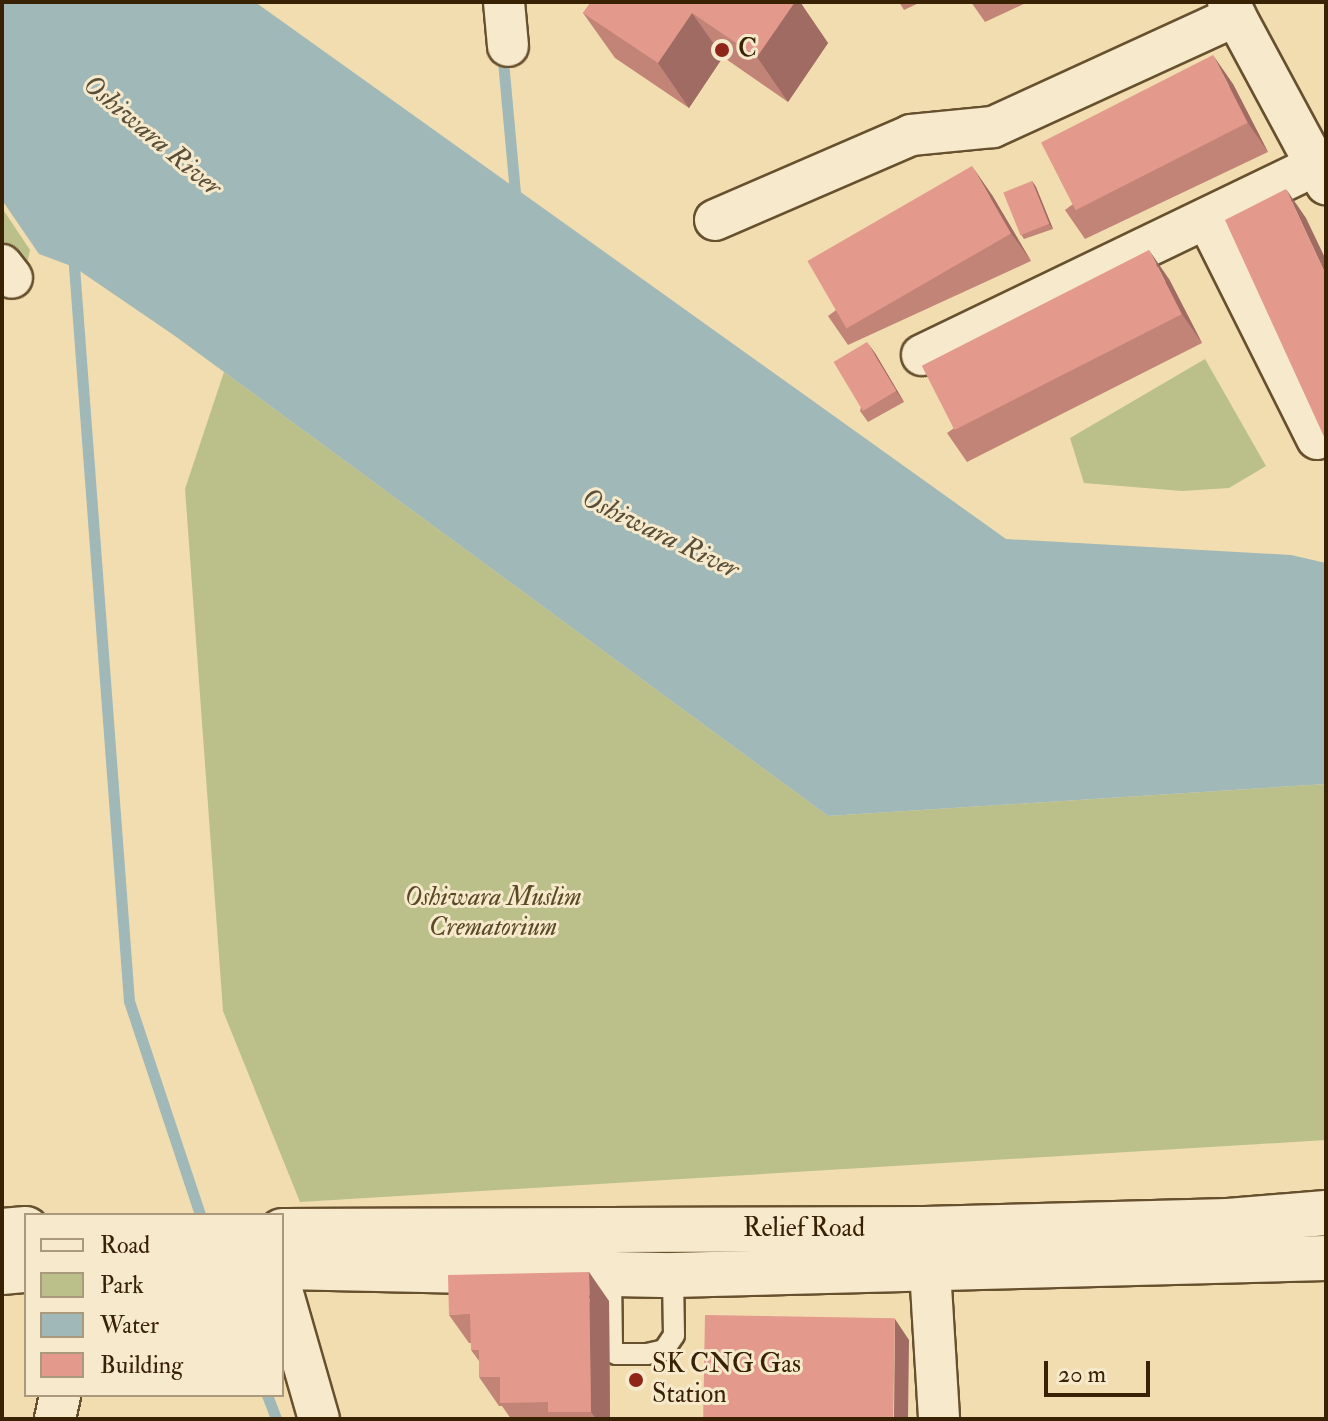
<!DOCTYPE html>
<style>
body{margin:0}
#map{position:relative;width:1328px;height:1421px;overflow:hidden;background:#f1ddb0;font-family:"IM FELL Double Pica",serif}
div>[style]{position:absolute}
.green>*{inset:0;background:#bbc08b}
.water>*{inset:0;background:#a1b8b8}
.stream>*{height:11px;margin:-5.5px;padding:0 5.5px;transform-origin:5.5px;border-radius:5.5px;background:#a1b8b8}
.roads{filter:drop-shadow(2px 0 #67502e) drop-shadow(-2px 0 #67502e) drop-shadow(0 2px #67502e) drop-shadow(0 -2px #67502e)}
.lane>*{height:20px;margin:-10px;padding:0 10px;transform-origin:10px;border-radius:10px;background:#f6e9cc}
.street>*{height:40px;margin:-20px;padding:0 20px;transform-origin:20px;border-radius:20px;background:#f6e9cc}
.secondary>*{height:44px;margin:-22px;padding:0 22px;transform-origin:22px;border-radius:22px;background:#f6e9cc}
.wall>*{inset:0;background:#c38478}
.shaded-wall>*{inset:0;background:#9f6b62}
.building>*{inset:0;background:#e3998c;transform-origin:0 0}
.dots>*{width:22px;height:22px;translate:-50% -50%;box-sizing:border-box;border:4px solid #f6e9cc;border-radius:50%}
span{translate:-50% -50%;white-space:nowrap;text-align:center;line-height:1.15;-webkit-text-stroke:6px #f6e9cc;paint-order:stroke}
.poi-label{font-size:26px;color:#392103}
.left{translate:0 -50%;text-align:left}
.park-label{font-size:26px;color:#5a4925;font-style:italic}
.street-label{font-size:26px;color:#392103}
.water-label{font-size:28px;color:#584e39;font-style:italic}
.frame{position:absolute;inset:0;border:4px solid #392103;pointer-events:none}
.legend{position:absolute;left:24px;top:1213px;width:260px;height:184px;box-sizing:border-box;background:#f6e9cc;border:2px solid #aa997c;margin:0;padding:10px 14px;list-style:none;font-size:24px;color:#392103}
.legend li{display:flex;align-items:center;gap:16px;height:40px}
.legend b{width:40px;border:2px solid #aa997c}
.scale{position:absolute;left:1044px;top:1361px;width:106px;height:36px;box-sizing:border-box;border:4px solid #392103;border-top:0;padding-left:10px;font-size:24px;line-height:28px;white-space:nowrap;color:#392103;-webkit-text-stroke:6px #f6e9cc;paint-order:stroke}
</style>
<div id="map">
<div class="green">
<i style="clip-path:polygon(2px 208px,30px 250px,26px 268px,2px 268px)"></i>
<i style="clip-path:polygon(1205px 359px,1266px 466px,1229px 488px,1182px 491px,1084px 483px,1070px 438px)"></i>
<i style="clip-path:polygon(224px 372px,828px 816px,1326px 784px,1326px 1140px,300px 1202px,223px 1011px,185px 489px)"></i>
</div>
<div class="water">
<i style="clip-path:polygon(2px 2px,255px 2px,1006px 539px,1291px 555px,1326px 563px,1326px 784px,828px 816px,175px 336px,74px 267px,39px 254px,2px 200px)"></i>
</div>
<div class="stream">
<i style="left:502px;top:50px;width:155px;rotate:84.8deg"></i>
<i style="left:73px;top:253px;width:750px;rotate:85.72deg"></i>
<i style="left:129px;top:1001px;width:225px;rotate:71.6deg"></i>
<i style="left:267px;top:1395px;width:26px;rotate:69deg"></i>
</div>
<div class="roads">
<div class="lane">
<i style="left:611px;top:1275px;width:71px;rotate:89.2deg"></i>
<i style="left:612px;top:1346px;width:9px;rotate:63deg"></i>
<i style="left:616px;top:1354px;width:31px"></i>
<i style="left:647px;top:1354px;width:17px;rotate:-13deg"></i>
<i style="left:664px;top:1350px;width:18px;rotate:-56deg"></i>
<i style="left:674px;top:1335px;width:60px;rotate:-91deg"></i>
</div>
<div class="street">
<i style="left:504px;top:2px;width:44px;rotate:84.8deg"></i>
<i style="left:1228px;top:2px;width:207px;rotate:61.7deg"></i>
<i style="left:1207px;top:219px;width:246px;rotate:63.4deg"></i>
<i style="left:715px;top:220px;width:214px;rotate:-23.4deg"></i>
<i style="left:911px;top:135px;width:82px;rotate:-5.6deg"></i>
<i style="left:993px;top:127px;width:267px;rotate:-24.6deg"></i>
<i style="left:2px;top:265px;width:16px;rotate:52deg"></i>
<i style="left:922px;top:355px;width:438px;rotate:-25.7deg"></i>
<i style="left:930px;top:1270px;width:149px;rotate:86.5deg"></i>
<i style="left:282px;top:1290px;width:134px;rotate:74deg"></i>
<i style="left:55px;top:1419px;width:25px;rotate:-78deg"></i>
</div>
<div class="secondary">
<i style="left:2px;top:1231px;width:24px;rotate:-5deg"></i>
<i style="left:282px;top:1231px;width:643px;rotate:-0.18deg"></i>
<i style="left:925px;top:1229px;width:303px;rotate:-1.5deg"></i>
<i style="left:1228px;top:1221px;width:98px;rotate:-4.7deg"></i>
<i style="left:282px;top:1267px;width:391px;rotate:1.2deg"></i>
<i style="left:673px;top:1275px;width:653px;rotate:-1.49deg"></i>
<i style="left:2px;top:1272px;width:24px;rotate:-5deg"></i>
</div>
</div>
<div class="wall">
<i style="clip-path:polygon(591px 2px,800px 2px,828px 43px,788px 102px,723px 57px,689px 108px,615px 58px,583px 13px)"></i>
<i style="clip-path:polygon(899px 2px,921px 2px,904px 10px)"></i>
<i style="clip-path:polygon(971px 2px,1028px 2px,985px 22px)"></i>
<i style="clip-path:polygon(1233px 84px,1268px 152px,1085px 239px,1065px 210px)"></i>
<i style="clip-path:polygon(1032px 181px,1036px 187px,1053px 229px,1024px 239px,1020px 233px)"></i>
<i style="clip-path:polygon(992px 195px,1031px 261px,848px 345px,828px 316px)"></i>
<i style="clip-path:polygon(1169px 279px,1202px 343px,967px 462px,947px 433px)"></i>
<i style="clip-path:polygon(875px 353px,904px 402px,868px 422px,860px 411px)"></i>
<i style="clip-path:polygon(609px 1301px,610px 1419px,511px 1419px,502px 1406px,499px 1406px,479px 1377px,479px 1361px,471px 1350px,471px 1343px,469px 1343px,449px 1315px)"></i>
</div>
<div class="shaded-wall">
<i style="clip-path:polygon(788px 2px,800px 2px,828px 43px,788px 102px,757px 57px)"></i>
<i style="clip-path:polygon(692px 13px,723px 57px,689px 108px,658px 63px)"></i>
<i style="clip-path:polygon(1213px 55px,1233px 84px,1268px 152px,1248px 123px)"></i>
<i style="clip-path:polygon(972px 166px,992px 195px,1031px 261px,1011px 233px)"></i>
<i style="clip-path:polygon(1032px 181px,1036px 187px,1053px 229px,1049px 224px)"></i>
<i style="clip-path:polygon(1286px 189px,1306px 218px,1326px 260px,1326px 275px)"></i>
<i style="clip-path:polygon(1149px 250px,1169px 279px,1202px 343px,1182px 314px)"></i>
<i style="clip-path:polygon(867px 342px,875px 353px,904px 402px,896px 391px)"></i>
<i style="clip-path:polygon(589px 1272px,609px 1301px,610px 1419px,596px 1419px,591px 1412px)"></i>
<i style="clip-path:polygon(895px 1319px,909px 1340px,908px 1419px,894px 1419px)"></i>
</div>
<div class="building">
<i style="clip-path:polygon(591px 2px,795px 2px,757px 57px,692px 13px,658px 63px,583px 13px)"></i>
<i style="left:1213px;top:55px;width:76px;height:193px;rotate:63deg"></i>
<i style="left:972px;top:166px;width:78px;height:190px;rotate:60deg"></i>
<i style="left:1032px;top:181px;width:46px;height:31px;rotate:68deg"></i>
<i style="clip-path:polygon(1286px 189px,1326px 275px,1326px 441px,1225px 220px)"></i>
<i style="left:1149px;top:250px;width:72px;height:255px;rotate:63deg"></i>
<i style="left:867px;top:342px;width:57px;height:39px;rotate:59deg"></i>
<i style="clip-path:polygon(589px 1272px,591px 1412px,548px 1412px,548px 1402px,500px 1403px,500px 1377px,479px 1377px,479px 1350px,471px 1350px,470px 1314px,449px 1315px,448px 1275px)"></i>
<i style="left:705px;top:1315px;width:190px;height:104px;rotate:1deg"></i>
</div>
<div class="dots">
<i style="left:722px;top:50px;background:#8f2418"></i>
<i style="left:636px;top:1380px;background:#8f2418"></i>
</div>
<div class="poi-label">
<span class="left" style="left:738px;top:50px">C</span>
<span class="left" style="left:652px;top:1380px">SK CNG Gas<br>Station</span>
</div>
<div class="park-label">
<span style="left:493px;top:913px">Oshiwara Muslim<br>Crematorium</span>
</div>
<div class="street-label">
<span style="left:804px;top:1229px">Relief Road</span>
</div>
<div class="water-label">
<span style="left:152px;top:136px;rotate:40deg">Oshiwara River</span>
<span style="left:660px;top:534px;rotate:26deg">Oshiwara River</span>
</div>
<div class="frame"></div>
<ul class="legend">
<li><b style="height:10px;background:#f6e9cc"></b>Road</li>
<li><b style="height:22px;background:#bbc08b"></b>Park</li>
<li><b style="height:22px;background:#a1b8b8"></b>Water</li>
<li><b style="height:22px;background:#e3998c"></b>Building</li>
</ul>
<div class="scale">20 m</div>
</div>
